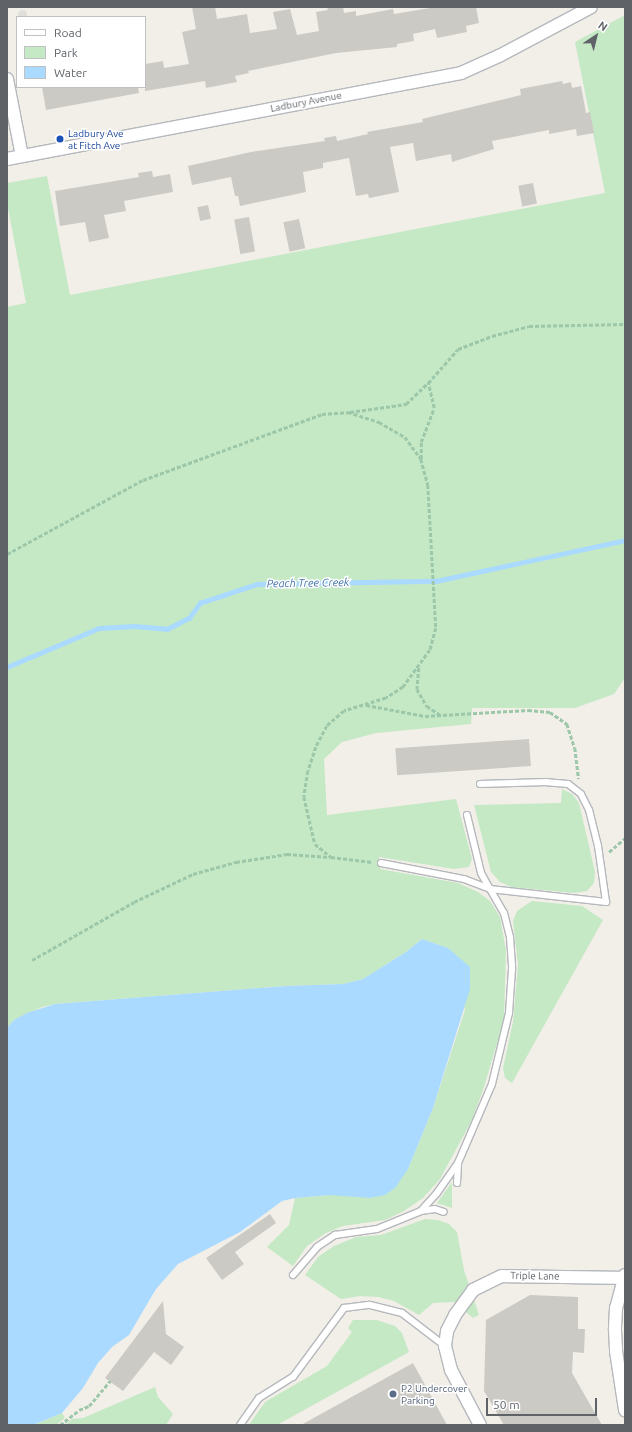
<!DOCTYPE html>
<style>
body{margin:0}
#map{position:relative;width:632px;height:1432px;overflow:hidden;background:#f1efe8;font-family:Ubuntu,sans-serif}
div>[style]{position:absolute}
.industrial>*{inset:0;background:#e0deda}
.round{border-radius:50%}
.green>*{inset:0;background:#c5e8c5}
.water>*{inset:0;background:#aadaff}
.stream>*{height:4.5px;margin:-2.25px;padding:0 2.25px;transform-origin:2.25px;border-radius:2.25px;background:#aadaff}
.building>*{inset:0;background:#cccac5;transform-origin:0 0}
.path>*{height:2.5px;margin-top:-1.25px;transform-origin:0;background:repeating-linear-gradient(90deg,#9cc7a9 0 4px,transparent 0 6px)}
.roads{filter:drop-shadow(1px 0 #b5b8bc) drop-shadow(-1px 0 #b5b8bc) drop-shadow(0 1px #b5b8bc) drop-shadow(0 -1px #b5b8bc)}
.lane>*{height:6px;margin:-3px;padding:0 3px;transform-origin:3px;border-radius:3px;background:#fff}
.street>*{height:12px;margin:-6px;padding:0 6px;transform-origin:6px;border-radius:6px;background:#fff}
.dots>*{width:11px;height:11px;translate:-50% -50%;box-sizing:border-box;border:2px solid #fff;border-radius:50%}
span{translate:-50% -50%;white-space:nowrap;text-align:center;line-height:1.15;-webkit-text-stroke:3px #fff;paint-order:stroke}
.street-label{font-size:10px;color:#5f6368}
.transit-label{font-size:10px;color:#164399}
.left{translate:0 -50%;text-align:left}
.service-label{font-size:10px;color:#4e5e75}
.water-label{font-size:11px;color:#4174aa;font-style:italic}
.frame{position:absolute;inset:0;border:8px solid #5f6368;pointer-events:none}
.legend{position:absolute;left:16px;top:16px;width:130px;height:72px;box-sizing:border-box;background:#fff;border:1px solid #bfc1c3;margin:0;padding:5px 7px;list-style:none;font-size:12px;color:#5f6368}
.legend li{display:flex;align-items:center;gap:8px;height:20px}
.legend b{width:20px;border:1px solid #bfc1c3}
.north{position:absolute;left:576px;top:16px;width:40px;height:40px;-webkit-text-stroke:3px #fff;paint-order:stroke;rotate:35deg;font-size:11px;font-weight:700;line-height:16px;text-align:center;color:#5f6368}
.north::after{content:'';display:block;margin:auto;width:14px;height:18px;background:#5f6368;clip-path:polygon(50% 0,100% 100%,50% 72%,0 100%)}
.scale{position:absolute;left:486px;top:1398px;width:111px;height:18px;box-sizing:border-box;border:2px solid #5f6368;border-top:0;padding-left:5px;font-size:12px;line-height:14px;white-space:nowrap;color:#5f6368;-webkit-text-stroke:3px #fff;paint-order:stroke}
</style>
<div id="map">
<div class="industrial">
<i class="round" style="left:17.5px;top:9.5px;width:9px;height:9px"></i>
</div>
<div class="green">
<i style="clip-path:polygon(625px 15px,625px 678px,614px 694px,575px 708px,472px 708px,471px 724px,376px 733px,342px 742px,324px 759px,327px 815px,456px 799px,472px 859px,469px 867px,454px 869px,379px 857px,380px 869px,458px 883px,478px 892px,490px 901px,500px 917px,506px 951px,504px 1020px,484px 1087px,472px 1120px,440px 1179px,423px 1198px,404px 1211px,385px 1220px,343px 1226px,326px 1233px,307px 1246px,293px 1266px,267px 1247px,289px 1225px,295px 1198px,330px 1195px,408px 1169px,433px 1108px,465px 1010px,448px 948px,422px 939px,406px 952px,363px 979px,343px 984px,286px 986px,55px 1004px,42px 1007px,14px 1020px,7px 1028px,7px 307px,26px 303px,7px 203px,7px 183px,47px 176px,70px 295px,605px 193px,575px 42px)"></i>
<i style="clip-path:polygon(562px 789px,572px 794px,579px 803px,595px 872px,594px 883px,587px 891px,574px 893px,511px 887px,500px 882px,491px 872px,474px 805px,561px 803px)"></i>
<i style="clip-path:polygon(532px 901px,582px 906px,603px 920px,512px 1083px,505px 1078px,503px 1068px,513px 1022px,518px 965px,513px 921px,517px 911px)"></i>
<i style="clip-path:polygon(452px 1182px,452px 1208px,437px 1203px)"></i>
<i style="clip-path:polygon(425px 1219px,438px 1220px,449px 1224px,457px 1232px,464px 1270px,479px 1315px,473px 1318px,454px 1302px,433px 1303px,419px 1315px,394px 1301px,378px 1297px,360px 1296px,341px 1299px,305px 1275px,318px 1257px,334px 1246px,356px 1237px,381px 1235px)"></i>
<i style="clip-path:polygon(353px 1320px,377px 1320px,395px 1326px,402px 1333px,409px 1352px,277px 1425px,249px 1425px,265px 1402px,327px 1366px,352px 1332px,348px 1328px)"></i>
<i style="clip-path:polygon(155px 1387px,158px 1397px,173px 1414px,166px 1425px,65px 1425px,72px 1419px,83px 1418px)"></i>
<i style="clip-path:polygon(62px 1413px,65px 1418px,56px 1425px,33px 1425px)"></i>
</div>
<div class="water">
<i style="clip-path:polygon(422px 939px,448px 948px,470px 967px,470px 989px,433px 1108px,408px 1169px,395px 1188px,385px 1195px,370px 1198px,330px 1195px,295px 1198px,282px 1201px,240px 1232px,178px 1264px,156px 1289px,129px 1335px,112px 1347px,98px 1363px,83px 1388px,62px 1413px,33px 1425px,7px 1424px,7px 1028px,14px 1020px,27px 1013px,55px 1004px,286px 986px,343px 984px,363px 979px,406px 952px)"></i>
</div>
<div class="stream">
<i style="left:7px;top:667px;width:100px;rotate:-23deg"></i>
<i style="left:99px;top:628px;width:36px;rotate:-3deg"></i>
<i style="left:135px;top:626px;width:32px;rotate:5deg"></i>
<i style="left:167px;top:629px;width:25px;rotate:-27deg"></i>
<i style="left:189px;top:618px;width:19px;rotate:-54deg"></i>
<i style="left:200px;top:603px;width:60px;rotate:-18.4deg"></i>
<i style="left:257px;top:584px;width:179px;rotate:-1deg"></i>
<i style="left:436px;top:581px;width:193px;rotate:-12.2deg"></i>
</div>
<div class="building">
<i style="clip-path:polygon(192px 7px,215px 7px,217px 19px,247px 14px,250px 33px,277px 29px,273px 12px,290px 9px,297px 35px,319px 31px,316px 12px,328px 10px,327px 7px,343px 7px,344px 13px,356px 11px,356px 16px,393px 9px,394px 14px,436px 7px,476px 7px,479px 23px,466px 26px,467px 32px,437px 38px,435px 29px,413px 34px,414px 41px,397px 44px,397px 47px,336px 53px,248px 71px,249px 73px,235px 76px,237px 82px,206px 88px,205px 81px,145px 91px,145px 64px,163px 61px,164px 68px,189px 64px,182px 32px,196px 29px)"></i>
<i style="clip-path:polygon(562px 81px,563px 84px,571px 82px,572px 88px,581px 86px,586px 113px,590px 112px,594px 133px,577px 136px,576px 129px,549px 134px,549px 130px,528px 134px,492px 141px,494px 149px,452px 162px,451px 154px,416px 161px,413px 143px,390px 147px,399px 192px,369px 198px,368px 194px,356px 196px,349px 158px,323px 163px,323px 168px,303px 172px,306px 192px,240px 206px,238px 196px,235px 196px,231px 177px,192px 185px,188px 166px,251px 152px,325px 141px,324px 138px,336px 136px,337px 141px,368px 134px,367px 132px,423px 122px,422px 119px,521px 95px,520px 89px)"></i>
<i style="clip-path:polygon(42px 87px,138px 87px,139px 93px,46px 110px)"></i>
<i style="clip-path:polygon(152px 171px,153px 177px,170px 174px,173px 192px,124px 201px,126px 211px,104px 215px,109px 238px,89px 242px,85px 222px,60px 226px,55px 191px,139px 177px,138px 173px)"></i>
<i style="left:533px;top:183px;width:21px;height:15px;rotate:79deg"></i>
<i style="left:208px;top:205px;width:14px;height:11px;rotate:78deg"></i>
<i style="left:249px;top:217px;width:35px;height:15px;rotate:80deg"></i>
<i style="left:299px;top:219px;width:30px;height:16px;rotate:78deg"></i>
<i style="left:529px;top:739px;width:27px;height:134px;rotate:86deg"></i>
<i style="clip-path:polygon(270px 1214px,276px 1223px,235px 1252px,244px 1264px,222px 1280px,206px 1258px)"></i>
<i style="clip-path:polygon(530px 1295px,578px 1297px,578px 1329px,585px 1329px,584px 1353px,573px 1352px,572px 1373px,602px 1425px,504px 1425px,484px 1391px,486px 1320px)"></i>
<i style="clip-path:polygon(163px 1301px,166px 1334px,184px 1347px,171px 1365px,154px 1352px,123px 1391px,105px 1378px)"></i>
<i style="clip-path:polygon(413px 1363px,447px 1425px,301px 1425px)"></i>
</div>
<div class="path">
<i style="left:350px;top:412px;width:57px;rotate:-8.1deg"></i>
<i style="left:406px;top:404px;width:30px;rotate:-44deg"></i>
<i style="left:421px;top:459px;width:17px;rotate:-90deg"></i>
<i style="left:421px;top:442px;width:36px;rotate:-69deg"></i>
<i style="left:434px;top:408px;width:26px;rotate:-103deg"></i>
<i style="left:428px;top:383px;width:45px;rotate:-48.6deg"></i>
<i style="left:458px;top:349px;width:36px;rotate:-21deg"></i>
<i style="left:492px;top:336px;width:38px;rotate:-15deg"></i>
<i style="left:529px;top:326px;width:96px;rotate:-1.2deg"></i>
<i style="left:7px;top:554px;width:155px;rotate:-28.6deg"></i>
<i style="left:143px;top:480px;width:191px;rotate:-20.2deg"></i>
<i style="left:322px;top:414px;width:26px;rotate:-4deg"></i>
<i style="left:348px;top:412px;width:33px;rotate:18deg"></i>
<i style="left:379px;top:422px;width:30px;rotate:30deg"></i>
<i style="left:405px;top:437px;width:27px;rotate:54deg"></i>
<i style="left:421px;top:459px;width:27px;rotate:75deg"></i>
<i style="left:428px;top:485px;width:143px;rotate:86.8deg"></i>
<i style="left:436px;top:628px;width:23px;rotate:105deg"></i>
<i style="left:430px;top:650px;width:46px;rotate:126.1deg"></i>
<i style="left:403px;top:687px;width:20px;rotate:147deg"></i>
<i style="left:386px;top:698px;width:44px;rotate:162.8deg"></i>
<i style="left:344px;top:711px;width:23px;rotate:139deg"></i>
<i style="left:327px;top:726px;width:24px;rotate:118deg"></i>
<i style="left:316px;top:747px;width:25px;rotate:108deg"></i>
<i style="left:308px;top:771px;width:26px;rotate:99deg"></i>
<i style="left:304px;top:797px;width:48px;rotate:76.8deg"></i>
<i style="left:315px;top:844px;width:21px;rotate:39deg"></i>
<i style="left:331px;top:857px;width:41px;rotate:7deg"></i>
<i style="left:419px;top:668px;width:21px;rotate:95deg"></i>
<i style="left:417px;top:689px;width:20px;rotate:60deg"></i>
<i style="left:427px;top:706px;width:18px;rotate:34deg"></i>
<i style="left:366px;top:705px;width:60px;rotate:10.6deg"></i>
<i style="left:425px;top:716px;width:103px;rotate:-3.3deg"></i>
<i style="left:528px;top:710px;width:22px;rotate:5deg"></i>
<i style="left:550px;top:712px;width:21px;rotate:35deg"></i>
<i style="left:567px;top:724px;width:25px;rotate:72deg"></i>
<i style="left:575px;top:748px;width:31px;rotate:83deg"></i>
<i style="left:609px;top:852px;width:21px;rotate:-41deg"></i>
<i style="left:32px;top:960px;width:117px;rotate:-29.6deg"></i>
<i style="left:134px;top:902px;width:65px;rotate:-25.4deg"></i>
<i style="left:193px;top:874px;width:45px;rotate:-15.6deg"></i>
<i style="left:236px;top:862px;width:52px;rotate:-8.9deg"></i>
<i style="left:287px;top:854px;width:43px;rotate:4deg"></i>
<i style="left:60px;top:1425px;width:24px;rotate:-38deg"></i>
<i style="left:79px;top:1410px;width:11px;rotate:-22deg"></i>
<i style="left:89px;top:1406px;width:33px;rotate:-50deg"></i>
</div>
<div class="roads">
<div class="lane">
<i style="left:467px;top:815px;width:60px;rotate:76.4deg"></i>
<i style="left:481px;top:873px;width:18px;rotate:61deg"></i>
<i style="left:490px;top:889px;width:117px;rotate:6.4deg"></i>
<i style="left:606px;top:902px;width:57px;rotate:-98.1deg"></i>
<i style="left:598px;top:846px;width:37px;rotate:-104deg"></i>
<i style="left:589px;top:810px;width:18px;rotate:-117deg"></i>
<i style="left:581px;top:794px;width:16px;rotate:-142deg"></i>
<i style="left:568px;top:784px;width:21px;rotate:-175deg"></i>
<i style="left:547px;top:782px;width:67px;rotate:178.3deg"></i>
<i style="left:381px;top:863px;width:85px;rotate:10.9deg"></i>
<i style="left:464px;top:879px;width:28px;rotate:21deg"></i>
<i style="left:490px;top:889px;width:28px;rotate:60deg"></i>
<i style="left:504px;top:913px;width:25px;rotate:76deg"></i>
<i style="left:510px;top:937px;width:32px;rotate:86deg"></i>
<i style="left:512px;top:969px;width:44px;rotate:93.9deg"></i>
<i style="left:509px;top:1013px;width:73px;rotate:103.5deg"></i>
<i style="left:492px;top:1084px;width:86px;rotate:113.3deg"></i>
<i style="left:458px;top:1163px;width:37px;rotate:125deg"></i>
<i style="left:437px;top:1193px;width:24px;rotate:132deg"></i>
<i style="left:457px;top:1183px;width:20px;rotate:-87deg"></i>
<i style="left:293px;top:1275px;width:37px;rotate:-49deg"></i>
<i style="left:317px;top:1247px;width:22px;rotate:-34deg"></i>
<i style="left:335px;top:1235px;width:42px;rotate:-8.1deg"></i>
<i style="left:377px;top:1229px;width:48px;rotate:-22.2deg"></i>
<i style="left:421px;top:1211px;width:14px;rotate:-8deg"></i>
<i style="left:435px;top:1209px;width:9px;rotate:18deg"></i>
<i style="left:240px;top:1425px;width:33px;rotate:-55deg"></i>
<i style="left:259px;top:1398px;width:40px;rotate:-32deg"></i>
<i style="left:293px;top:1377px;width:86px;rotate:-53.5deg"></i>
<i style="left:344px;top:1308px;width:26px;rotate:-7deg"></i>
<i style="left:370px;top:1305px;width:33px;rotate:14deg"></i>
<i style="left:402px;top:1313px;width:54px;rotate:37.5deg"></i>
</div>
<div class="street">
<i style="left:7px;top:79px;width:78px;rotate:79deg"></i>
<i style="left:7px;top:159px;width:462px;rotate:-10.7deg"></i>
<i style="left:461px;top:73px;width:42px;rotate:-24.1deg"></i>
<i style="left:499px;top:56px;width:104px;rotate:-28deg"></i>
<i style="left:625px;top:1275px;width:34px;rotate:105deg"></i>
<i style="left:616px;top:1308px;width:22px;rotate:93deg"></i>
<i style="left:615px;top:1330px;width:21px;rotate:87deg"></i>
<i style="left:616px;top:1351px;width:60px;rotate:81.3deg"></i>
<i style="left:480px;top:1425px;width:62px;rotate:-117.8deg"></i>
<i style="left:451px;top:1370px;width:25px;rotate:-104deg"></i>
<i style="left:445px;top:1346px;width:15px;rotate:-82deg"></i>
<i style="left:447px;top:1331px;width:18px;rotate:-63deg"></i>
<i style="left:455px;top:1315px;width:31px;rotate:-54deg"></i>
<i style="left:473px;top:1290px;width:32px;rotate:-26deg"></i>
<i style="left:502px;top:1276px;width:122px;rotate:0.9deg"></i>
</div>
</div>
<div class="dots">
<i style="left:60px;top:139px;background:#1a4fb4"></i>
<i style="left:393px;top:1394px;background:#5c6f8a"></i>
</div>
<div class="street-label">
<span style="left:306px;top:102px;rotate:-11deg">Ladbury Avenue</span>
<span style="left:535px;top:1276px;rotate:1deg">Triple Lane</span>
</div>
<div class="transit-label">
<span class="left" style="left:68px;top:139px">Ladbury Ave<br>at Fitch Ave</span>
</div>
<div class="service-label">
<span class="left" style="left:401px;top:1394px">P2 Undercover<br>Parking</span>
</div>
<div class="water-label">
<span style="left:308px;top:583px;rotate:-1deg">Peach Tree Creek</span>
</div>
<div class="frame"></div>
<ul class="legend">
<li><b style="height:5px;background:#fff"></b>Road</li>
<li><b style="height:11px;background:#c5e8c5"></b>Park</li>
<li><b style="height:11px;background:#aadaff"></b>Water</li>
</ul>
<div class="north">N</div>
<div class="scale">50 m</div>
</div>
